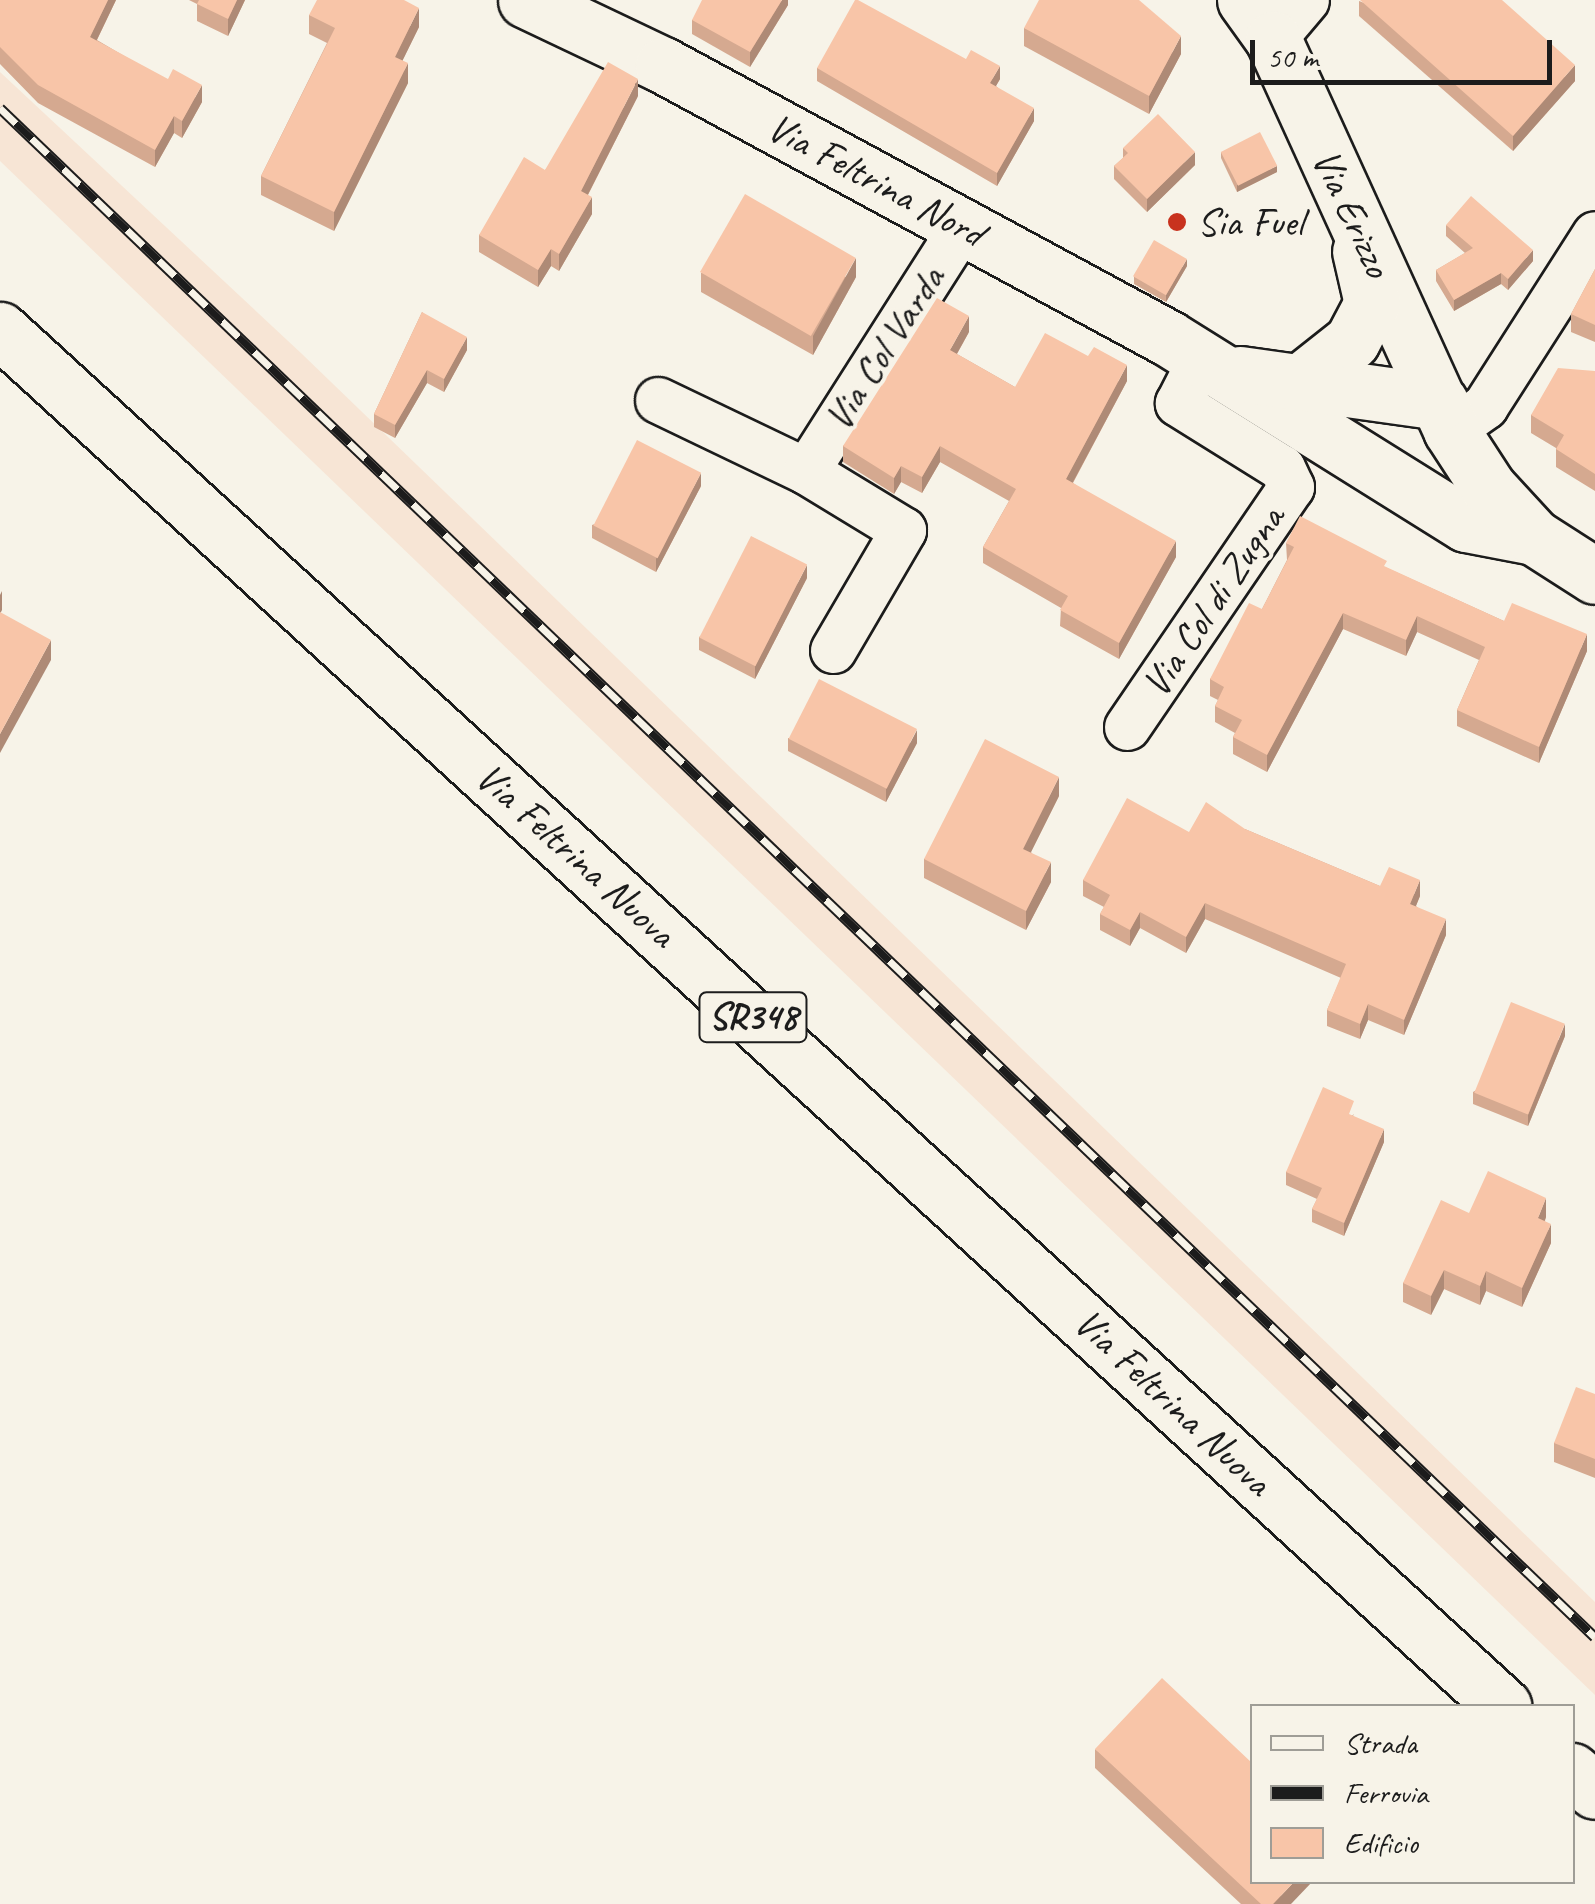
<!DOCTYPE html>
<style>
body{margin:0}
#map{position:relative;width:1595px;height:1904px;overflow:hidden;background:#f7f3e8;font-family:Caveat,sans-serif}
div>[style]{position:absolute}
.built>*{inset:0;background:#f7e5d5}
.roads{filter:drop-shadow(2px 0 #1c1c1c) drop-shadow(-2px 0 #1c1c1c) drop-shadow(0 2px #1c1c1c) drop-shadow(0 -2px #1c1c1c)}
.street>*{height:45px;margin:-22.5px;padding:0 22.5px;transform-origin:22.5px;border-radius:22.5px;background:#f7f3e8}
.secondary>*{height:55px;margin:-27.5px;padding:0 27.5px;transform-origin:27.5px;border-radius:27.5px;background:#f7f3e8}
.primary>*{height:55px;margin:-27.5px;padding:0 27.5px;transform-origin:27.5px;border-radius:27.5px;background:#f7f3e8}
.rail>*{height:11px;margin-top:-5.5px;transform-origin:0;background:repeating-linear-gradient(90deg,#f7f3e8 0 22px,#1c1c1c 0 44px);box-sizing:border-box;border-block:2px solid #1c1c1c}
.wall>*{inset:0;background:#d5a990}
.shaded-wall>*{inset:0;background:#ae8a76}
.building>*{inset:0;background:#f8c5a8;transform-origin:0 0}
.dots>*{width:28px;height:28px;translate:-50% -50%;box-sizing:border-box;border:5px solid #f7f3e8;border-radius:50%}
span{translate:-50% -50%;white-space:nowrap;text-align:center;line-height:1.15;-webkit-text-stroke:8px #f7f3e8;paint-order:stroke}
.shield-label span{padding:2px 8px;background:#f7f3e8;border:2px solid;border-radius:8px;-webkit-text-stroke-width:0}
.shield-label{font-size:38px;color:#1c1c1c;font-weight:700}
.street-label{font-size:40px;color:#1c1c1c}
.poi-label{font-size:40px;color:#1c1c1c}
.left{translate:0 -50%;text-align:left}
.legend{position:absolute;left:1250px;top:1704px;width:325px;height:180px;box-sizing:border-box;background:#f7f3e8;border:2px solid #9f9d96;margin:0;padding:12px 18px;list-style:none;font-size:30px;color:#1c1c1c}
.legend li{display:flex;align-items:center;gap:20px;height:50px}
.legend b{width:50px;border:2px solid #9f9d96}
.scale{position:absolute;left:1250px;top:40px;width:302px;height:45px;box-sizing:border-box;border:5px solid #1c1c1c;border-top:0;padding-left:12px;font-size:30px;line-height:35px;white-space:nowrap;color:#1c1c1c;-webkit-text-stroke:8px #f7f3e8;paint-order:stroke}
</style>
<div id="map">
<div class="built">
<i style="clip-path:polygon(0 72px,302px 354px,1595px 1602px,1595px 1695px,0 161px)"></i>
</div>
<div class="roads">
<div class="street">
<i style="left:1273px;top:39px;width:51px;rotate:-49.8deg"></i>
<i style="left:658px;top:400px;width:164px;rotate:25.6deg"></i>
<i style="left:1451px;top:430px;width:42px;rotate:-35.2deg"></i>
<i style="left:1485px;top:406px;width:204px;rotate:-57.4deg"></i>
<i style="left:833px;top:650px;width:139px;rotate:-59.7deg"></i>
<i style="left:903px;top:530px;width:114px;rotate:-148.7deg"></i>
<i style="left:806px;top:471px;width:290px;rotate:-57.5deg"></i>
<i style="left:1127px;top:727px;width:291px;rotate:-55.7deg"></i>
<i style="left:1291px;top:487px;width:21px;rotate:-115deg"></i>
<i style="left:1282px;top:468px;width:123px;rotate:-148deg"></i>
<i style="left:1178px;top:403px;width:51px;rotate:-62.9deg"></i>
</div>
<div class="secondary">
<i style="left:526px;top:0;width:152px;rotate:25.4deg"></i>
<i style="left:663px;top:65px;width:574px;rotate:28.4deg"></i>
<i style="left:1168px;top:338px;width:351px;rotate:32deg"></i>
<i style="left:1466px;top:524px;width:69px;rotate:10.8deg"></i>
<i style="left:1534px;top:537px;width:72px;rotate:32.6deg"></i>
<i style="left:1245px;top:0;width:48px;rotate:54.3deg"></i>
<i style="left:1273px;top:39px;width:430px;rotate:65.5deg"></i>
<i style="left:1451px;top:430px;width:68px;rotate:57deg"></i>
<i style="left:1488px;top:487px;width:68px;rotate:47.4deg"></i>
<i style="left:1240px;top:374px;width:202px;rotate:8deg"></i>
<i style="left:1300px;top:382px;width:66px;rotate:-38.3deg"></i>
<i style="left:1352px;top:341px;width:43px;rotate:-62.2deg"></i>
<i style="left:1372px;top:303px;width:53px;rotate:-103deg"></i>
</div>
<div class="primary">
<i style="left:0;top:330px;width:2038px;rotate:42.47deg"></i>
<i style="left:1572px;top:1771px;width:30px;rotate:41deg"></i>
</div>
</div>
<div class="rail">
<i style="left:0;top:108px;width:2209px;rotate:43.79deg"></i>
</div>
<div class="wall">
<i style="clip-path:polygon(0 0,116px 0,97px 40px,202px 102px,182px 138px,174px 133px,155px 167px,38px 103px,0 64px)"></i>
<i style="clip-path:polygon(189px 0,245px 0,228px 36px,197px 21px,197px 4px)"></i>
<i style="clip-path:polygon(788px 0,788px 5px,750px 67px,692px 34px,692px 20px)"></i>
<i style="clip-path:polygon(1359px 1px,1575px 81px,1513px 151px,1359px 16px)"></i>
<i style="clip-path:polygon(309px 15px,419px 27px,402px 61px,408px 83px,334px 231px,261px 195px,261px 176px,327px 43px,309px 34px)"></i>
<i style="clip-path:polygon(1024px 28px,1181px 54px,1149px 114px,1024px 46px)"></i>
<i style="clip-path:polygon(817px 68px,1000px 79px,996px 86px,1034px 121px,997px 186px,817px 81px)"></i>
<i style="clip-path:polygon(638px 96px,588px 195px,592px 214px,559px 271px,551px 266px,538px 287px,479px 252px,479px 235px,545px 170px)"></i>
<i style="clip-path:polygon(1123px 148px,1195px 165px,1147px 212px,1114px 179px,1114px 166px,1123px 158px)"></i>
<i style="clip-path:polygon(1221px 152px,1277px 172px,1237px 192px,1221px 158px)"></i>
<i style="clip-path:polygon(1446px 225px,1533px 261px,1508px 290px,1501px 284px,1454px 311px,1436px 281px,1436px 270px,1465px 253px,1446px 236px)"></i>
<i style="clip-path:polygon(1187px 266px,1166px 302px,1134px 284px,1134px 277px)"></i>
<i style="clip-path:polygon(1595px 269px,1595px 342px,1571px 332px,1571px 314px)"></i>
<i style="clip-path:polygon(701px 273px,856px 277px,813px 355px,701px 292px)"></i>
<i style="clip-path:polygon(422px 312px,467px 350px,444px 392px,427px 383px,395px 438px,374px 427px,374px 414px)"></i>
<i style="clip-path:polygon(969px 332px,957px 354px,1015px 387px,1127px 381px,1073px 483px,1176px 557px,1119px 659px,1060px 626px,1061px 608px,983px 563px,983px 547px,1009px 501px,940px 462px,922px 493px,901px 482px,894px 494px,843px 462px,843px 446px)"></i>
<i style="clip-path:polygon(1595px 371px,1595px 491px,1556px 467px,1556px 448px,1531px 433px,1531px 415px)"></i>
<i style="clip-path:polygon(701px 486px,656px 572px,592px 538px,592px 525px)"></i>
<i style="clip-path:polygon(1286px 543px,1387px 568px,1504px 621px,1587px 651px,1539px 763px,1457px 726px,1457px 710px,1479px 660px,1417px 632px,1406px 656px,1343px 629px,1267px 772px,1233px 754px,1233px 737px,1235px 733px,1215px 722px,1215px 706px,1218px 700px,1210px 696px,1210px 679px,1262px 609px,1287px 560px)"></i>
<i style="clip-path:polygon(807px 578px,755px 679px,699px 650px,699px 637px)"></i>
<i style="clip-path:polygon(788px 738px,917px 743px,886px 802px,788px 751px)"></i>
<i style="clip-path:polygon(1059px 796px,1031px 852px,1051px 882px,1026px 930px,924px 878px,924px 859px)"></i>
<i style="clip-path:polygon(1245px 829px,1380px 886px,1420px 896px,1416px 906px,1446px 935px,1404px 1035px,1368px 1020px,1360px 1039px,1327px 1026px,1327px 1010px,1341px 978px,1205px 919px,1186px 953px,1140px 928px,1130px 946px,1100px 930px,1100px 914px,1104px 907px,1083px 896px,1083px 880px,1189px 832px)"></i>
<i style="clip-path:polygon(1565px 1036px,1528px 1126px,1473px 1104px,1473px 1092px)"></i>
<i style="clip-path:polygon(1354px 1114px,1353px 1116px,1384px 1142px,1344px 1236px,1312px 1222px,1312px 1209px,1317px 1199px,1286px 1185px,1286px 1172px)"></i>
<i style="clip-path:polygon(1469px 1213px,1546px 1217px,1545px 1221px,1551px 1243px,1522px 1307px,1486px 1291px,1480px 1305px,1444px 1289px,1431px 1315px,1403px 1302px,1403px 1283px)"></i>
<i style="clip-path:polygon(1595px 1394px,1595px 1478px,1554px 1462px,1554px 1443px)"></i>
<i style="clip-path:polygon(1095px 1749px,1291px 1904px,1241px 1904px,1095px 1768px)"></i>
</div>
<div class="shaded-wall">
<i style="clip-path:polygon(108px 0,116px 0,90px 54px,90px 37px)"></i>
<i style="clip-path:polygon(237px 0,245px 0,228px 36px,228px 19px)"></i>
<i style="clip-path:polygon(782px 0,788px 0,788px 5px,750px 67px,750px 52px)"></i>
<i style="clip-path:polygon(419px 8px,419px 27px,395px 76px,395px 57px)"></i>
<i style="clip-path:polygon(1181px 36px,1181px 54px,1149px 114px,1149px 96px)"></i>
<i style="clip-path:polygon(408px 63px,408px 83px,334px 231px,334px 212px)"></i>
<i style="clip-path:polygon(1575px 65px,1575px 81px,1513px 151px,1513px 136px)"></i>
<i style="clip-path:polygon(1000px 66px,1000px 79px,990px 96px,990px 83px)"></i>
<i style="clip-path:polygon(638px 79px,638px 96px,581px 208px,581px 191px)"></i>
<i style="clip-path:polygon(202px 85px,202px 102px,182px 138px,182px 121px)"></i>
<i style="clip-path:polygon(1034px 108px,1034px 121px,997px 186px,997px 173px)"></i>
<i style="clip-path:polygon(174px 116px,174px 133px,155px 167px,155px 150px)"></i>
<i style="clip-path:polygon(1195px 152px,1195px 165px,1147px 212px,1147px 199px)"></i>
<i style="clip-path:polygon(1277px 166px,1277px 172px,1237px 192px,1237px 185px)"></i>
<i style="clip-path:polygon(592px 197px,592px 214px,559px 271px,559px 254px)"></i>
<i style="clip-path:polygon(551px 249px,551px 266px,538px 287px,538px 270px)"></i>
<i style="clip-path:polygon(1533px 250px,1533px 261px,1508px 290px,1508px 279px)"></i>
<i style="clip-path:polygon(856px 258px,856px 277px,813px 355px,813px 336px)"></i>
<i style="clip-path:polygon(1187px 259px,1187px 266px,1166px 302px,1166px 295px)"></i>
<i style="clip-path:polygon(1501px 273px,1501px 284px,1454px 311px,1454px 300px)"></i>
<i style="clip-path:polygon(969px 316px,969px 332px,950px 366px,950px 350px)"></i>
<i style="clip-path:polygon(467px 337px,467px 350px,444px 392px,444px 379px)"></i>
<i style="clip-path:polygon(1127px 365px,1127px 381px,1066px 495px,1066px 479px)"></i>
<i style="clip-path:polygon(427px 370px,427px 383px,395px 438px,395px 425px)"></i>
<i style="clip-path:polygon(940px 446px,940px 462px,922px 493px,922px 477px)"></i>
<i style="clip-path:polygon(901px 466px,901px 482px,894px 494px,894px 478px)"></i>
<i style="clip-path:polygon(701px 473px,701px 486px,656px 572px,656px 559px)"></i>
<i style="clip-path:polygon(1176px 541px,1176px 557px,1119px 659px,1119px 643px)"></i>
<i style="clip-path:polygon(807px 565px,807px 578px,755px 679px,755px 666px)"></i>
<i style="clip-path:polygon(2px 591px,2px 610px,0 614px,0 595px)"></i>
<i style="clip-path:polygon(1343px 613px,1343px 629px,1267px 772px,1267px 755px)"></i>
<i style="clip-path:polygon(1417px 616px,1417px 632px,1406px 656px,1406px 640px)"></i>
<i style="clip-path:polygon(1587px 634px,1587px 651px,1539px 763px,1539px 747px)"></i>
<i style="clip-path:polygon(51px 640px,51px 660px,0 753px,0 734px)"></i>
<i style="clip-path:polygon(917px 730px,917px 743px,886px 802px,886px 789px)"></i>
<i style="clip-path:polygon(1059px 777px,1059px 796px,1023px 868px,1023px 849px)"></i>
<i style="clip-path:polygon(1051px 862px,1051px 882px,1026px 930px,1026px 911px)"></i>
<i style="clip-path:polygon(1420px 880px,1420px 896px,1410px 920px,1410px 904px)"></i>
<i style="clip-path:polygon(1205px 903px,1205px 919px,1186px 953px,1186px 937px)"></i>
<i style="clip-path:polygon(1140px 912px,1140px 928px,1130px 946px,1130px 930px)"></i>
<i style="clip-path:polygon(1446px 919px,1446px 935px,1404px 1035px,1404px 1020px)"></i>
<i style="clip-path:polygon(1368px 1004px,1368px 1020px,1360px 1039px,1360px 1024px)"></i>
<i style="clip-path:polygon(1565px 1024px,1565px 1036px,1528px 1126px,1528px 1115px)"></i>
<i style="clip-path:polygon(1384px 1129px,1384px 1142px,1344px 1236px,1344px 1223px)"></i>
<i style="clip-path:polygon(1546px 1198px,1546px 1217px,1538px 1237px,1538px 1218px)"></i>
<i style="clip-path:polygon(1551px 1224px,1551px 1243px,1522px 1307px,1522px 1288px)"></i>
<i style="clip-path:polygon(1444px 1270px,1444px 1289px,1431px 1315px,1431px 1296px)"></i>
<i style="clip-path:polygon(1486px 1271px,1486px 1291px,1480px 1305px,1480px 1286px)"></i>
<i style="clip-path:polygon(1294px 1882px,1312px 1882px,1291px 1904px,1273px 1904px)"></i>
</div>
<div class="building">
<i style="clip-path:polygon(0 0,108px 0,90px 37px,168px 79px,173px 69px,202px 85px,182px 121px,174px 116px,155px 150px,38px 85px,0 47px)"></i>
<i style="clip-path:polygon(199px 0,237px 0,228px 19px,197px 4px)"></i>
<i style="clip-path:polygon(317px 0,404px 0,419px 8px,395px 57px,408px 63px,334px 212px,261px 176px,335px 28px,309px 15px)"></i>
<i style="clip-path:polygon(702px 0,782px 0,750px 52px,692px 20px)"></i>
<i style="clip-path:polygon(855px 0,858px 0,966px 59px,971px 50px,1000px 66px,990px 83px,1034px 108px,997px 173px,817px 68px)"></i>
<i style="clip-path:polygon(1039px 0,1139px 0,1181px 36px,1149px 96px,1024px 28px)"></i>
<i style="clip-path:polygon(1360px 0,1502px 0,1575px 65px,1513px 136px)"></i>
<i style="clip-path:polygon(608px 62px,638px 79px,581px 191px,592px 197px,559px 254px,551px 249px,538px 270px,479px 235px,524px 157px,545px 170px)"></i>
<i style="clip-path:polygon(1158px 114px,1195px 152px,1147px 199px,1114px 166px,1128px 153px,1123px 148px)"></i>
<i style="left:1260px;top:132px;width:38px;height:44px;rotate:63deg"></i>
<i style="left:745px;top:194px;width:128px;height:90px;rotate:30deg"></i>
<i style="clip-path:polygon(1471px 196px,1533px 250px,1508px 279px,1501px 273px,1454px 300px,1436px 270px,1473px 248px,1446px 225px)"></i>
<i style="left:1154px;top:240px;width:38px;height:42px;rotate:30deg"></i>
<i style="clip-path:polygon(1595px 269px,1595px 325px,1571px 314px)"></i>
<i style="clip-path:polygon(937px 298px,969px 316px,950px 350px,1015px 387px,1045px 333px,1088px 356px,1094px 347px,1127px 365px,1066px 479px,1176px 541px,1119px 643px,1060px 610px,1068px 596px,983px 547px,1016px 489px,940px 446px,922px 477px,901px 466px,894px 478px,843px 446px)"></i>
<i style="clip-path:polygon(422px 312px,467px 337px,444px 379px,427px 370px,395px 425px,374px 414px)"></i>
<i style="clip-path:polygon(1558px 368px,1595px 371px,1595px 474px,1556px 449px,1564px 435px,1531px 415px)"></i>
<i style="left:637px;top:440px;width:72px;height:96px;rotate:27deg"></i>
<i style="clip-path:polygon(1300px 516px,1387px 561px,1384px 566px,1504px 621px,1512px 603px,1587px 634px,1539px 747px,1457px 710px,1485px 647px,1417px 616px,1406px 640px,1343px 613px,1267px 755px,1233px 737px,1242px 720px,1215px 706px,1224px 687px,1210px 679px,1249px 603px,1262px 609px,1294px 547px,1286px 543px)"></i>
<i style="left:751px;top:536px;width:63px;height:114px;rotate:27deg"></i>
<i style="clip-path:polygon(0 612px,51px 640px,0 734px)"></i>
<i style="left:819px;top:679px;width:110px;height:67px;rotate:27deg"></i>
<i style="clip-path:polygon(985px 739px,1059px 777px,1023px 849px,1051px 862px,1026px 911px,924px 859px)"></i>
<i style="clip-path:polygon(1127px 798px,1189px 832px,1206px 802px,1245px 829px,1380px 886px,1389px 867px,1420px 880px,1410px 904px,1446px 919px,1404px 1020px,1368px 1004px,1360px 1024px,1327px 1010px,1346px 964px,1205px 903px,1186px 937px,1140px 912px,1130px 930px,1100px 914px,1110px 895px,1083px 880px)"></i>
<i style="left:1511px;top:1002px;width:58px;height:98px;rotate:22deg"></i>
<i style="clip-path:polygon(1323px 1087px,1354px 1101px,1349px 1114px,1384px 1129px,1344px 1223px,1312px 1209px,1322px 1188px,1286px 1172px)"></i>
<i style="clip-path:polygon(1488px 1171px,1546px 1198px,1538px 1218px,1551px 1224px,1522px 1288px,1486px 1271px,1480px 1286px,1444px 1270px,1431px 1296px,1403px 1283px,1441px 1200px,1469px 1213px)"></i>
<i style="clip-path:polygon(1576px 1387px,1595px 1394px,1595px 1459px,1554px 1443px)"></i>
<i style="clip-path:polygon(1162px 1678px,1252px 1763px,1252px 1882px,1294px 1882px,1273px 1904px,1261px 1904px,1095px 1749px)"></i>
</div>
<div class="dots">
<i style="left:1177px;top:222px;background:#c8321e"></i>
</div>
<div class="shield-label">
<span style="left:753px;top:1017px">SR348</span>
</div>
<div class="street-label">
<span style="left:876px;top:180px;rotate:28deg">Via Feltrina Nord</span>
<span style="left:1352px;top:213px;rotate:65deg">Via Erizzo</span>
<span style="left:884px;top:348px;rotate:-57deg">Via Col Varda</span>
<span style="left:1213px;top:601px;rotate:-56deg">Via Col di Zugna</span>
<span style="left:576px;top:855px;rotate:42deg">Via Feltrina Nuova</span>
<span style="left:1173px;top:1402px;rotate:43deg">Via Feltrina Nuova</span>
</div>
<div class="poi-label">
<span class="left" style="left:1197px;top:222px">Sia Fuel</span>
</div>
<ul class="legend">
<li><b style="height:12px;background:#f7f3e8"></b>Strada</li>
<li><b style="height:12px;background:#1c1c1c"></b>Ferrovia</li>
<li><b style="height:28px;background:#f8c5a8"></b>Edificio</li>
</ul>
<div class="scale">50 m</div>
</div>
